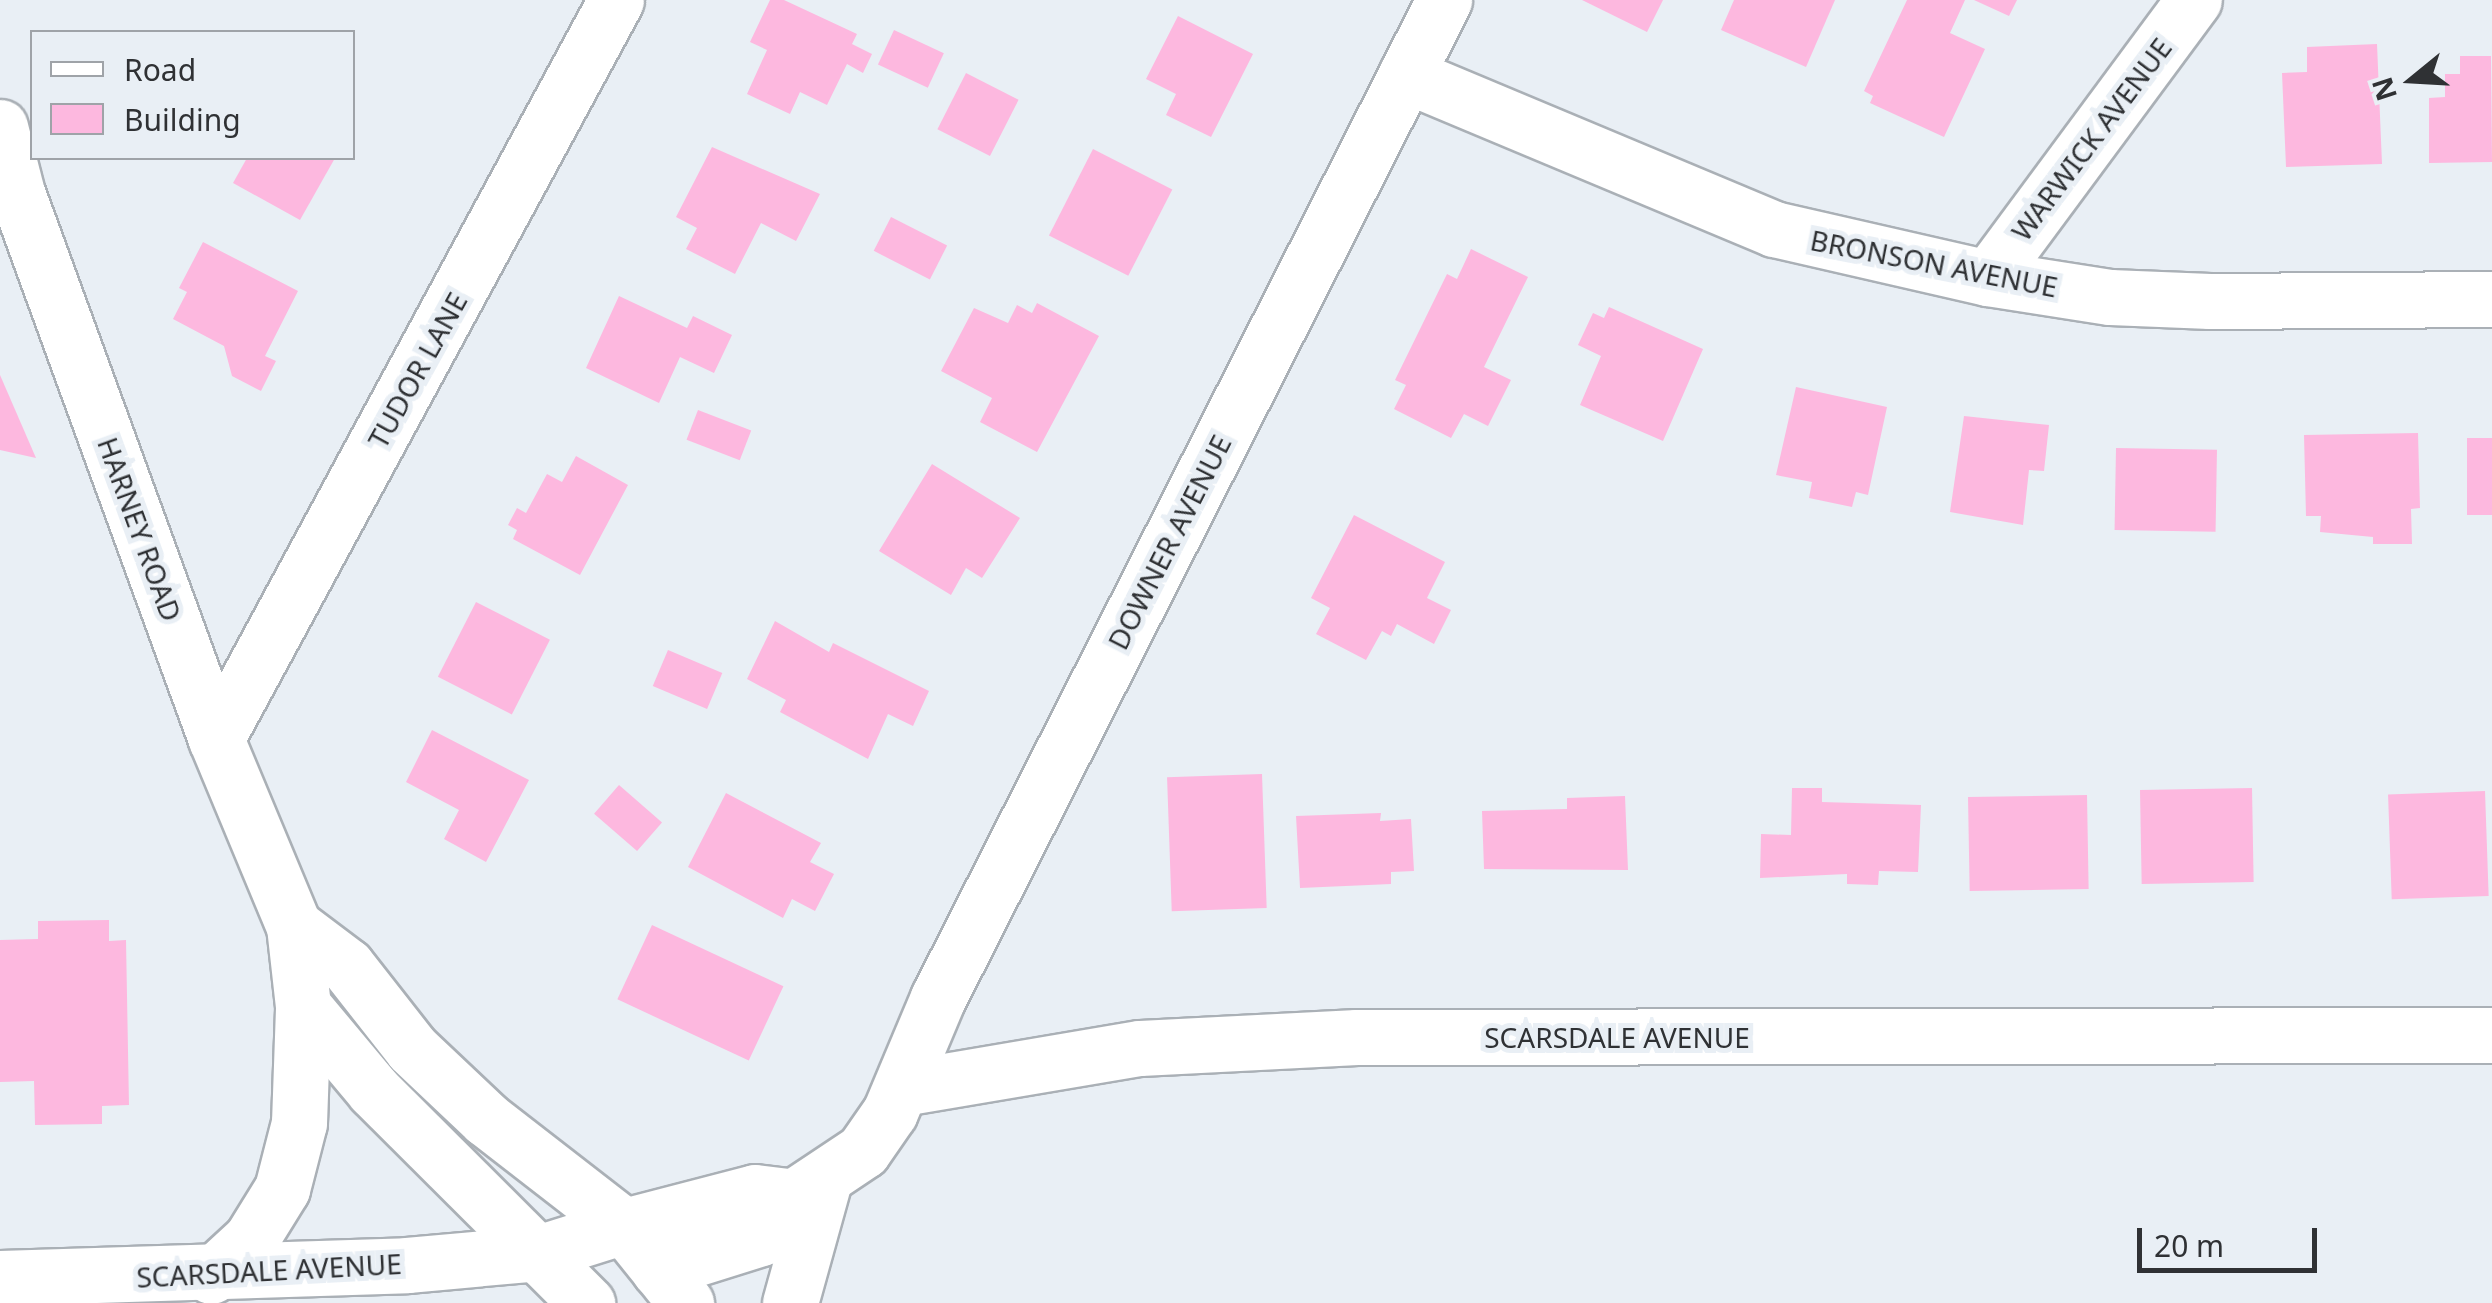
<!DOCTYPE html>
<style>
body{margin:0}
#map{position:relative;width:2492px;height:1303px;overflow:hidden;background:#e9eff5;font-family:"Noto Sans",sans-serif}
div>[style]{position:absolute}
.building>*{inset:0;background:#fdb8df;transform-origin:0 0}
.roads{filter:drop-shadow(2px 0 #aab0b6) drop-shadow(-2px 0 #aab0b6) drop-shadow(0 2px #aab0b6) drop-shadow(0 -2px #aab0b6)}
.minor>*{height:55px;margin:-27.5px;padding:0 27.5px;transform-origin:27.5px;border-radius:27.5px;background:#fff}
.tertiary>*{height:55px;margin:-27.5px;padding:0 27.5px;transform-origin:27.5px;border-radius:27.5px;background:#fff}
span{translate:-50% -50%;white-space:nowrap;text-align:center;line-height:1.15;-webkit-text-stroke:10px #e9eff5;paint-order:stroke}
.street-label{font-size:28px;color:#2f3134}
.legend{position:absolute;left:30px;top:30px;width:325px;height:130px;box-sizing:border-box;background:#e9eff5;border:2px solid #9fa3a8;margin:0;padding:12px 18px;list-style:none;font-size:30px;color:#2f3134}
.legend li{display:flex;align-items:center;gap:20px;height:50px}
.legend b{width:50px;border:2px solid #9fa3a8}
.north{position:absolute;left:2362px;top:30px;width:100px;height:100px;-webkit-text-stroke:8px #e9eff5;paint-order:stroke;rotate:252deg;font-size:28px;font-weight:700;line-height:40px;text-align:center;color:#2f3134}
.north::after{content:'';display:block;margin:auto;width:35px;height:45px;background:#2f3134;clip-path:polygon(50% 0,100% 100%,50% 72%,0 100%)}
.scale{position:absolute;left:2137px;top:1228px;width:180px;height:45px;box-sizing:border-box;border:5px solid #2f3134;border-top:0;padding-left:12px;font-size:30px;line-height:35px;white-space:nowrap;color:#2f3134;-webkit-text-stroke:8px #e9eff5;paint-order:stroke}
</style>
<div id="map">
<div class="building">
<i style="clip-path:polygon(770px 0,784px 0,857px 34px,852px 44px,872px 54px,863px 73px,847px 64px,827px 105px,800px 92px,790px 114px,747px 94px,767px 50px,750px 42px)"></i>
<i style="clip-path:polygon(1582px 0,1663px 0,1647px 32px)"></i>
<i style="clip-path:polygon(1734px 0,1835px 0,1806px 67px,1721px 30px)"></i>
<i style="clip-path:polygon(1907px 0,1965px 0,1950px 33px,1985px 49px,1944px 137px,1870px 103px,1873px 96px,1864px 91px)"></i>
<i style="clip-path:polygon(1974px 0,2017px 0,2009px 16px)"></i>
<i style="clip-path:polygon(1178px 16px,1253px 54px,1211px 137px,1166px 115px,1176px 94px,1146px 79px)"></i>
<i style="left:894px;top:30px;width:55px;height:38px;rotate:25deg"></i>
<i style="clip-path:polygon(2377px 44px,2382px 164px,2286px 167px,2282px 73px,2307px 72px,2307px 47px)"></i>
<i style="clip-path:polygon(2460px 56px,2491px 56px,2492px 162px,2429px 163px,2429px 98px,2445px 97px,2445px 74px,2460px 74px)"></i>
<i style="left:966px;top:73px;width:59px;height:63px;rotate:27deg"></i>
<i style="clip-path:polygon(712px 147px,820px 194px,796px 241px,761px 223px,735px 274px,686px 249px,697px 228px,676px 217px)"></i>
<i style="left:1093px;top:149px;width:89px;height:97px;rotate:27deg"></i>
<i style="clip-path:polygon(247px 158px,335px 158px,300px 220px,233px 183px)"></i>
<i style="left:891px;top:217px;width:63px;height:38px;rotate:27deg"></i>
<i style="clip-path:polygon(203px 242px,298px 291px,265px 356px,276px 361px,261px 391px,232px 376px,224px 346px,173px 319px,187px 292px,179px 288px)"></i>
<i style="clip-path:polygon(1471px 249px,1528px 277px,1484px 367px,1511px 380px,1488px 426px,1464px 414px,1451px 438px,1394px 409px,1406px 385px,1395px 380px,1447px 274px,1457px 279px)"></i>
<i style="clip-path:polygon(619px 296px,687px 328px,693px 316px,732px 335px,714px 373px,680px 357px,659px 403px,586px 368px)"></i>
<i style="clip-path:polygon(1037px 303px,1099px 336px,1037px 452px,980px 422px,992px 398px,941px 371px,974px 308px,1008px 323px,1017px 305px,1032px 313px)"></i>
<i style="clip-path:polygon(1609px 307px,1703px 349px,1663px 441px,1580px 405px,1601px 356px,1578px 345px,1593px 313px,1604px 318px)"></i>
<i style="clip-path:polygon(0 375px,36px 458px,0 450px)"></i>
<i style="clip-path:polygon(1796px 387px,1887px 407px,1868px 495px,1856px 492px,1852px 507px,1809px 498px,1812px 482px,1776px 475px)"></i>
<i style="left:698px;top:410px;width:57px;height:32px;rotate:21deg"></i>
<i style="clip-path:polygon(1964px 416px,2049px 425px,2044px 471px,2029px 470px,2023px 525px,1950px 512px)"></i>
<i style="clip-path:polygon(2418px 433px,2420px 508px,2411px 509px,2412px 544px,2373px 544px,2373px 537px,2320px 532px,2321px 516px,2306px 516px,2304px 435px)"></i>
<i style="left:2492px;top:438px;width:77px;height:25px;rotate:90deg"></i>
<i style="left:2116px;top:448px;width:101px;height:82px;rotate:1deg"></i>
<i style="clip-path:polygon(576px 456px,628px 485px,580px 575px,513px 539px,517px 530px,508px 525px,517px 508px,526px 513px,547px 474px,562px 482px)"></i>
<i style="clip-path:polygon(932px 464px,1020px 518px,982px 578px,966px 568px,951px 595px,879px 551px)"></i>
<i style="clip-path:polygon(1354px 515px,1445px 562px,1427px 598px,1451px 610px,1434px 644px,1397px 624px,1391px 636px,1382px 631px,1366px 660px,1316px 634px,1330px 608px,1311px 598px)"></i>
<i style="left:476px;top:602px;width:83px;height:84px;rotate:27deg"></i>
<i style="clip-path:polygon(775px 621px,829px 652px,833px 643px,929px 691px,913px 726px,888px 714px,868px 759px,780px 712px,786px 700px,747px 679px)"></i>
<i style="left:668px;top:650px;width:59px;height:39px;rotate:23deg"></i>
<i style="clip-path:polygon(432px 730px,529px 780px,486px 862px,444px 839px,459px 810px,406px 782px)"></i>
<i style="left:1262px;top:774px;width:134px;height:95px;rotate:88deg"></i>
<i style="left:619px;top:785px;width:57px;height:38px;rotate:41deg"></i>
<i style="clip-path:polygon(1792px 788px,1822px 788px,1822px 802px,1921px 805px,1918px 872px,1879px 871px,1878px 885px,1847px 884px,1847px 874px,1760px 878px,1761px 834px,1791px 835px)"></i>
<i style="left:2252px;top:788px;width:94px;height:112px;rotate:89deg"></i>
<i style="left:2485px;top:791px;width:105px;height:97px;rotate:88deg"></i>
<i style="clip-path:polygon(726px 793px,821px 843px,810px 862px,834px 874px,815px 911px,792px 899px,783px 918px,688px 867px)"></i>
<i style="left:2087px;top:795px;width:94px;height:119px;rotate:89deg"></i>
<i style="clip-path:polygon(1625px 796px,1628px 870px,1484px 869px,1482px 811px,1567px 809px,1567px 798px)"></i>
<i style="clip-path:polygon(1381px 813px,1380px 821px,1411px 819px,1414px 871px,1391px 872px,1391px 884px,1300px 888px,1296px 816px)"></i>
<i style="clip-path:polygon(109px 920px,109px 941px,126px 940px,129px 1105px,102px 1106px,102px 1124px,35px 1125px,34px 1081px,0 1082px,0 940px,38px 939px,38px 921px)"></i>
<i style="left:652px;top:925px;width:145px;height:82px;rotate:25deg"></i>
</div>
<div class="roads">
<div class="minor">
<i style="left:1406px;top:75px;width:399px;rotate:22.7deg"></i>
<i style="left:1774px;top:229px;width:220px;rotate:12.9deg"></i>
<i style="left:1988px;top:278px;width:123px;rotate:8.9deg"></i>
<i style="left:2110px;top:297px;width:100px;rotate:2.3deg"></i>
<i style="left:2210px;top:301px;width:282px;rotate:-0.4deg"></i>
<i style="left:1988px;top:278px;width:346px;rotate:-53.5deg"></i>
<i style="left:216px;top:739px;width:840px;rotate:-61.57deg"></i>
<i style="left:903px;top:1088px;width:240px;rotate:-9.6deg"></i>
<i style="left:1140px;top:1048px;width:217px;rotate:-2.9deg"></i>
<i style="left:1357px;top:1037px;width:1135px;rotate:-0.1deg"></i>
<i style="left:624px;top:1226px;width:135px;rotate:-14.5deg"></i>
<i style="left:755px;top:1192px;width:39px;rotate:7deg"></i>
<i style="left:659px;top:1270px;width:107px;rotate:-17.4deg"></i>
<i style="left:761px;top:1238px;width:53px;rotate:-51.2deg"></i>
<i style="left:794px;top:1197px;width:83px;rotate:-33.7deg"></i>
<i style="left:863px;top:1151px;width:47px;rotate:-55.3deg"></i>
<i style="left:890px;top:1112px;width:124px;rotate:-67.2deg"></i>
<i style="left:938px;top:998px;width:1119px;rotate:-63.11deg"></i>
</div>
<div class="tertiary">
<i style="left:0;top:127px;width:68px;rotate:75.6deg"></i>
<i style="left:17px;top:193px;width:581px;rotate:69.97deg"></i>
<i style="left:216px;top:739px;width:203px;rotate:67.4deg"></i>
<i style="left:294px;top:926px;width:81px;rotate:83.6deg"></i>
<i style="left:303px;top:1006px;width:111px;rotate:50.1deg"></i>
<i style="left:374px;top:1091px;width:301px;rotate:44.9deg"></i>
<i style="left:294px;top:926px;width:66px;rotate:37deg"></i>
<i style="left:347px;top:966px;width:105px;rotate:51.9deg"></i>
<i style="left:412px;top:1049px;width:102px;rotate:43.4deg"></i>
<i style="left:486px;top:1119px;width:175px;rotate:37.8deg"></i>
<i style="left:624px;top:1226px;width:99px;rotate:51.2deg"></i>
<i style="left:211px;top:1276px;width:54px;rotate:-42.8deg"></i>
<i style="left:251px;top:1239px;width:59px;rotate:-58.2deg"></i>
<i style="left:282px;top:1189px;width:68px;rotate:-75.6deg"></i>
<i style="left:299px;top:1123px;width:117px;rotate:-88deg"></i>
<i style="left:0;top:1278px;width:407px;rotate:-1.8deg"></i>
<i style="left:407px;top:1265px;width:132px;rotate:-5.2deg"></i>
<i style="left:538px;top:1253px;width:90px;rotate:-17.4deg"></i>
<i style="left:790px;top:1303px;width:128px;rotate:-74.5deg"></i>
</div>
</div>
<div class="street-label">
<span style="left:2091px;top:139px;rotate:-53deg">WARWICK AVENUE</span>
<span style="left:1934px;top:263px;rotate:11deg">BRONSON AVENUE</span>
<span style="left:417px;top:370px;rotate:-61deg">TUDOR LANE</span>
<span style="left:140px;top:529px;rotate:70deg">HARNEY ROAD</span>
<span style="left:1169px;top:542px;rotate:-63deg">DOWNER AVENUE</span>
<span style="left:1617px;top:1037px">SCARSDALE AVENUE</span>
<span style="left:269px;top:1270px;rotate:-3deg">SCARSDALE AVENUE</span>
</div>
<ul class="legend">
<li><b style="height:12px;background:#fff"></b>Road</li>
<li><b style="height:28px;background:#fdb8df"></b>Building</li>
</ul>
<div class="north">N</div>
<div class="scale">20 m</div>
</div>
